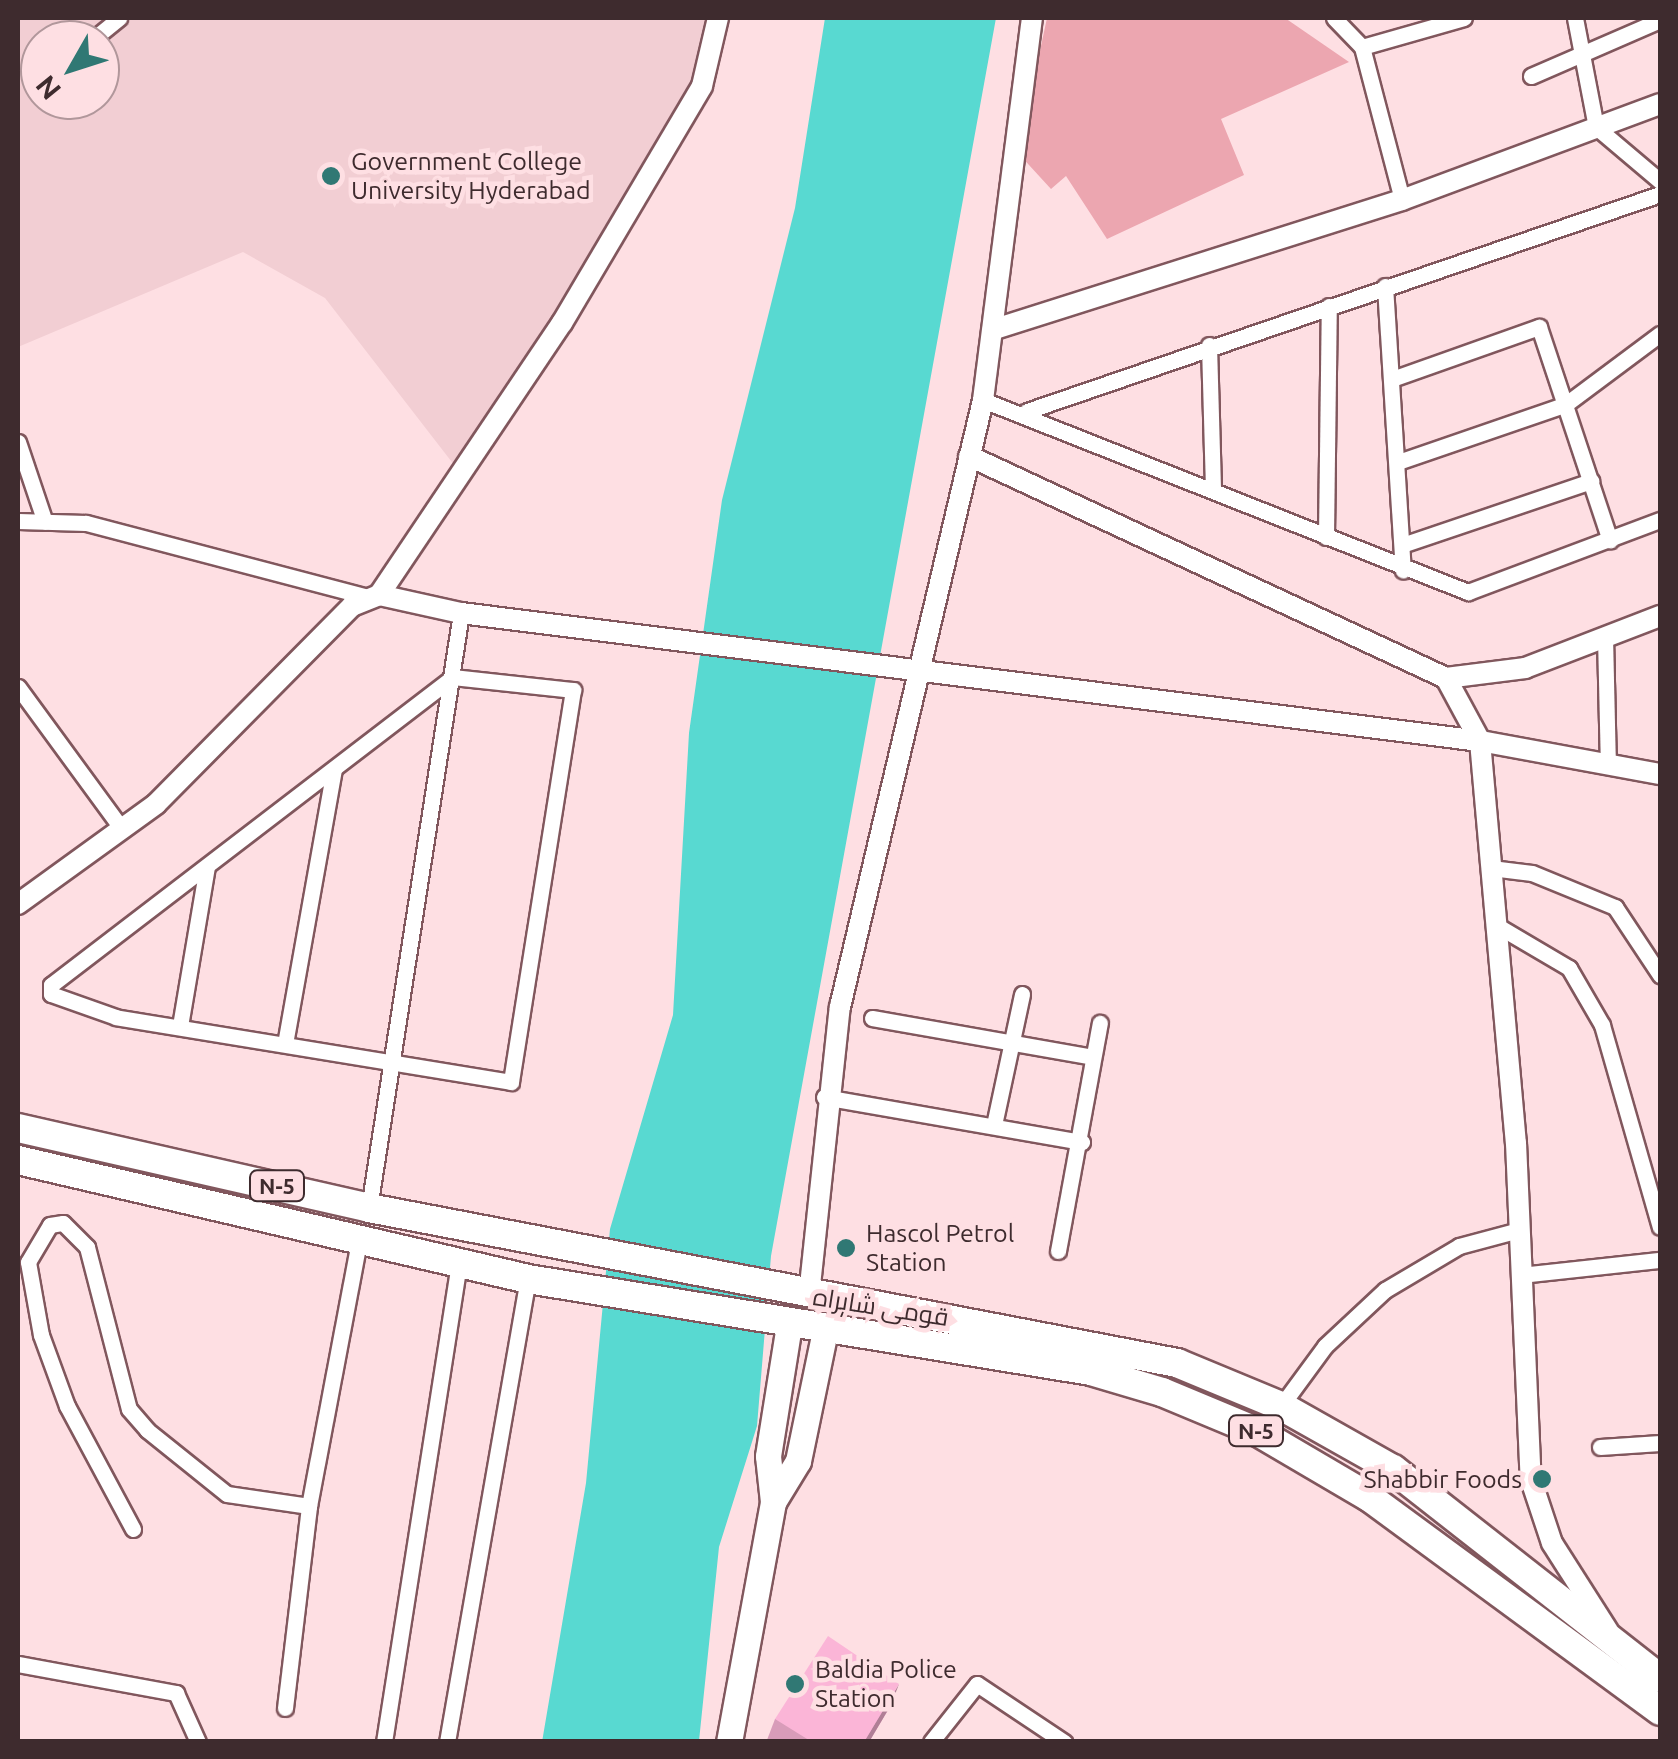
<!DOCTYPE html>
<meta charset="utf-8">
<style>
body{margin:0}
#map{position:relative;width:1678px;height:1759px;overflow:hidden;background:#fedfe3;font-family:Ubuntu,Cairo,sans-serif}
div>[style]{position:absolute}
.built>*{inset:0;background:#f2ced3}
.green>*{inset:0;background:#eca6b0}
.water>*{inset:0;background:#58d9d1}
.roads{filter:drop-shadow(2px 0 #81575d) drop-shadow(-2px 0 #81575d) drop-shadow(0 2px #81575d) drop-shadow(0 -2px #81575d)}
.minor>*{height:15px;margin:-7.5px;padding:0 7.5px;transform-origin:7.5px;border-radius:7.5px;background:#fff}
.tertiary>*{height:20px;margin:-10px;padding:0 10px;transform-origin:10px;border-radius:10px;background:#fff}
.primary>*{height:25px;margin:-12.5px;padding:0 12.5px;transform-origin:12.5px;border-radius:12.5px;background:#fff}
.trunk>*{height:28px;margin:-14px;padding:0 14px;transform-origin:14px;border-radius:14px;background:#fff}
.wall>*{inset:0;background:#d89cb9}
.shaded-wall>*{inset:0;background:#b07f96}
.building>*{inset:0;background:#fbb5d7}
.dots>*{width:28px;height:28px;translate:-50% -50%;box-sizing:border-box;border:5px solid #fedfe3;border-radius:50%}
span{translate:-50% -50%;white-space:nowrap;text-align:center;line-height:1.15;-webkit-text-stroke:9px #fedfe3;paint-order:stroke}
.shield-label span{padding:2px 8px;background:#fedfe3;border:2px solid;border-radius:8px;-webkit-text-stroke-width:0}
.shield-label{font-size:22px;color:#3e2b2e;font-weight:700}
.poi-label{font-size:25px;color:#3e2b2e}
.left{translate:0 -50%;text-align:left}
.right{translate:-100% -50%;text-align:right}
.street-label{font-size:25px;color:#3e2b2e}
.frame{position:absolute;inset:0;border:20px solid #3e2b2e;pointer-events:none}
.north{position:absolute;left:20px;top:20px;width:100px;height:100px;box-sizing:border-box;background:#fedfe3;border:2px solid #b1979b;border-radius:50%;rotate:231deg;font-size:28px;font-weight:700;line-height:40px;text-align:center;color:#3e2b2e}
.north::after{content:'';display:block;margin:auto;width:35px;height:45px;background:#307874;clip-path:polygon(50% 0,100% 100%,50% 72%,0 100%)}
</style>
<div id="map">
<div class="built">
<i style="clip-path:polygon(evenodd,18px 18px,718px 18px,702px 86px,458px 470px,325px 298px,243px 252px,18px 347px,18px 18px,40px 40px,100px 40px,100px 100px,40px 100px,40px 40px)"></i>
</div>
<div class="green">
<i style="clip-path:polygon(1047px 18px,1285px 18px,1349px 62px,1221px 119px,1244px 175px,1107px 239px,1066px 176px,1051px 189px,1018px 153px)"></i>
</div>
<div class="water">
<i style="clip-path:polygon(825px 18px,996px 18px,771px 1256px,757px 1426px,719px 1547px,699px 1741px,542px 1742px,586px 1483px,610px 1229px,673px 1015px,689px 733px,722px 500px,795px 208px)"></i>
</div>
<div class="roads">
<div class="minor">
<i style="left:1334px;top:18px;width:40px;rotate:46deg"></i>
<i style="left:1362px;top:47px;width:158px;rotate:75.3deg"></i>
<i style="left:1575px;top:18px;width:111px;rotate:79.1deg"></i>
<i style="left:1596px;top:127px;width:84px;rotate:40.2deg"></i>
<i style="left:92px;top:40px;width:35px;rotate:-39deg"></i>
<i style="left:1362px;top:47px;width:106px;rotate:-15.9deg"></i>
<i style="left:1531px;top:76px;width:141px;rotate:-23.5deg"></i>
<i style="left:1385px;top:286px;width:285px;rotate:86.4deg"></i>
<i style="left:1209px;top:345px;width:141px;rotate:88.4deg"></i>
<i style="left:1392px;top:379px;width:156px;rotate:-19.5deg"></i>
<i style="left:1539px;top:327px;width:225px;rotate:71.6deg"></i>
<i style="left:983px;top:400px;width:522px;rotate:21.6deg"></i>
<i style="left:1468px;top:592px;width:205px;rotate:-20.6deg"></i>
<i style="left:1027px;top:411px;width:669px;rotate:-18.92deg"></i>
<i style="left:18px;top:442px;width:84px;rotate:71.4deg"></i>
<i style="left:1398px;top:462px;width:178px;rotate:-19deg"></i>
<i style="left:1566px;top:404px;width:117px;rotate:-36.7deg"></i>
<i style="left:18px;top:521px;width:68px;rotate:1.7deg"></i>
<i style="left:86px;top:523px;width:292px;rotate:14.7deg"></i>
<i style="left:1326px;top:537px;width:231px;rotate:-89.3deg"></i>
<i style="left:1402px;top:545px;width:200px;rotate:-18.7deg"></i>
<i style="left:1605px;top:636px;width:128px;rotate:88.7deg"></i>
<i style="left:453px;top:677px;width:121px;rotate:6.2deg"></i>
<i style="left:573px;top:690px;width:397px;rotate:99deg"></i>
<i style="left:511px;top:1082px;width:400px;rotate:-170.7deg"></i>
<i style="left:116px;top:1017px;width:69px;rotate:-160.5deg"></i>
<i style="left:51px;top:994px;width:9px;rotate:-90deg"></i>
<i style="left:51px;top:985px;width:506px;rotate:-37.46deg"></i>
<i style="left:18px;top:687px;width:176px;rotate:53.8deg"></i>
<i style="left:1491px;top:868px;width:41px;rotate:7deg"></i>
<i style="left:1532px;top:873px;width:90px;rotate:22.3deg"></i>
<i style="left:1615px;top:907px;width:82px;rotate:56.5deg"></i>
<i style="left:1496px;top:925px;width:85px;rotate:30.5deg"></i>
<i style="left:1569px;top:968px;width:66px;rotate:59.9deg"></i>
<i style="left:1602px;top:1025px;width:210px;rotate:74deg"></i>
<i style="left:872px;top:1018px;width:224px;rotate:10deg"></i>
<i style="left:180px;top:1026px;width:162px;rotate:-80.4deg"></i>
<i style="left:285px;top:1044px;width:279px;rotate:-79.9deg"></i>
<i style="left:824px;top:1097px;width:262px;rotate:9.9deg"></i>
<i style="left:994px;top:1125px;width:134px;rotate:-77.9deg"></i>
<i style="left:369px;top:1208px;width:602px;rotate:-81.21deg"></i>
<i style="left:1058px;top:1251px;width:232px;rotate:-79.6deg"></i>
<i style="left:1521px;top:1275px;width:140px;rotate:-6.2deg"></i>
<i style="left:1281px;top:1406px;width:74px;rotate:-53.7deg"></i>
<i style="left:1325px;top:1346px;width:82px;rotate:-43deg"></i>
<i style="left:1385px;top:1290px;width:86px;rotate:-30.7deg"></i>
<i style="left:1459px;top:1246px;width:62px;rotate:-14.9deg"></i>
<i style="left:1600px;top:1447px;width:60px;rotate:-3.8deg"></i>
<i style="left:133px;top:1529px;width:140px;rotate:-118.2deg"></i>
<i style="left:67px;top:1406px;width:76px;rotate:-110.1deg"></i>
<i style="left:41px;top:1335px;width:74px;rotate:-100.1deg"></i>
<i style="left:28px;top:1262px;width:43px;rotate:-59.3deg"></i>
<i style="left:50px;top:1225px;width:13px;rotate:-9deg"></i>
<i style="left:63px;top:1223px;width:34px;rotate:45deg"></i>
<i style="left:87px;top:1247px;width:167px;rotate:75.5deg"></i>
<i style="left:129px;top:1409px;width:28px;rotate:49deg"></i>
<i style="left:147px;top:1430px;width:102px;rotate:38.7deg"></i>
<i style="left:227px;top:1494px;width:83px;rotate:8.3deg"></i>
<i style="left:18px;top:1664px;width:161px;rotate:10.4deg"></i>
<i style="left:176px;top:1693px;width:54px;rotate:65.8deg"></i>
<i style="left:285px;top:1708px;width:203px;rotate:-83.2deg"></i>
<i style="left:309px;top:1506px;width:275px;rotate:-79.3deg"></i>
<i style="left:384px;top:1742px;width:487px;rotate:-81.1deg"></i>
<i style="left:447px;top:1742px;width:470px;rotate:-80.1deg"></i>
<i style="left:931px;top:1742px;width:74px;rotate:-51.6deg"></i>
<i style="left:977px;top:1684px;width:105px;rotate:33.7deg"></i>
</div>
<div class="tertiary">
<i style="left:995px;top:329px;width:427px;rotate:-17.6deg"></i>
<i style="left:1402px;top:200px;width:275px;rotate:-20.4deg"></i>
<i style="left:969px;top:456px;width:526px;rotate:24.96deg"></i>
<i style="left:1446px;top:678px;width:80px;rotate:-7.2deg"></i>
<i style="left:1525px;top:668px;width:145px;rotate:-21.1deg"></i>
<i style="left:379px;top:595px;width:328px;rotate:-56.1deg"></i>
<i style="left:562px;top:323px;width:275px;rotate:-59.4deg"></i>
<i style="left:702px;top:86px;width:70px;rotate:-76.8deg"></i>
<i style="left:1446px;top:678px;width:72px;rotate:61.6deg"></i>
<i style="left:1480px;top:741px;width:404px;rotate:84.9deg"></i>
<i style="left:1516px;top:1143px;width:337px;rotate:87.5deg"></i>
<i style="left:1531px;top:1480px;width:66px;rotate:71.6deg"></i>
<i style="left:1552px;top:1543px;width:104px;rotate:57.5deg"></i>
<i style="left:18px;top:904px;width:170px;rotate:-35.9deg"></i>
<i style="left:156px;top:804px;width:279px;rotate:-45.3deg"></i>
<i style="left:352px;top:606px;width:29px;rotate:-22deg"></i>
<i style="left:379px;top:595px;width:84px;rotate:12.4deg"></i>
<i style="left:461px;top:613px;width:1027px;rotate:7.16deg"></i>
<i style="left:1480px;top:741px;width:183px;rotate:10.4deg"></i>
<i style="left:809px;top:1295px;width:290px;rotate:-83.9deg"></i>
<i style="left:840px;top:1007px;width:624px;rotate:-76.74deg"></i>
<i style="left:983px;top:400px;width:385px;rotate:-82.7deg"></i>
</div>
<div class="primary">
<i style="left:773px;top:1502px;width:48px;rotate:-58.6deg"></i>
<i style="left:798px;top:1461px;width:133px;rotate:-78.3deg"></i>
<i style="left:729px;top:1742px;width:244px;rotate:-79.6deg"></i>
<i style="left:773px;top:1502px;width:46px;rotate:-96.2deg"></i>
<i style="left:768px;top:1456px;width:133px;rotate:-80.9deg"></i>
</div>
<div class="trunk">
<i style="left:18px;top:1128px;width:360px;rotate:12.8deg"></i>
<i style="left:369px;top:1208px;width:823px;rotate:10.86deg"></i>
<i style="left:1177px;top:1363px;width:113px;rotate:22.5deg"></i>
<i style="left:1281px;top:1406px;width:129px;rotate:29.4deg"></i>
<i style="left:1393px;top:1469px;width:339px;rotate:38.1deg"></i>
<i style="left:18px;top:1160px;width:524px;rotate:13.13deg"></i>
<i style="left:528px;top:1279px;width:570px;rotate:9.28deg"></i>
<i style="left:1091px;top:1371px;width:74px;rotate:16.5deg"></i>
<i style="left:1162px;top:1392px;width:104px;rotate:22.6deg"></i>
<i style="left:1258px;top:1432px;width:129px;rotate:30.4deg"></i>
<i style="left:1369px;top:1497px;width:361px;rotate:36.3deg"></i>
</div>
</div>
<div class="wall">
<i style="clip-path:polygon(891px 1705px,869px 1742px,770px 1742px,767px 1740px,775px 1719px)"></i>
</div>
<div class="shaded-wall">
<i style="clip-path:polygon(899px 1684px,891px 1705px,869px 1742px,864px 1742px)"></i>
</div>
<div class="building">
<i style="clip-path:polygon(828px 1636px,899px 1684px,864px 1742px,812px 1742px,775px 1719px)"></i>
</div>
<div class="dots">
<i style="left:331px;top:176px;background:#307874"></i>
<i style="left:846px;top:1248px;background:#307874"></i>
<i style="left:1542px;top:1479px;background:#307874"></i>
<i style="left:795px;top:1684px;background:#307874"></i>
</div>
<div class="shield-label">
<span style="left:277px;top:1186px">N-5</span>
<span style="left:1256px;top:1431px">N-5</span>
</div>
<div class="poi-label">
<span class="left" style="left:351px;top:176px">Government College<br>University Hyderabad</span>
<span class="left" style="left:866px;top:1248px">Hascol Petrol<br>Station</span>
<span class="right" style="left:1522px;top:1479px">Shabbir Foods</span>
<span class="left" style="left:815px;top:1684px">Baldia Police<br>Station</span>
</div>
<div class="street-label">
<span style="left:881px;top:1307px;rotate:9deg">قومی شاہراہ</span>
</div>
<div class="frame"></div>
<div class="north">N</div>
</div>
